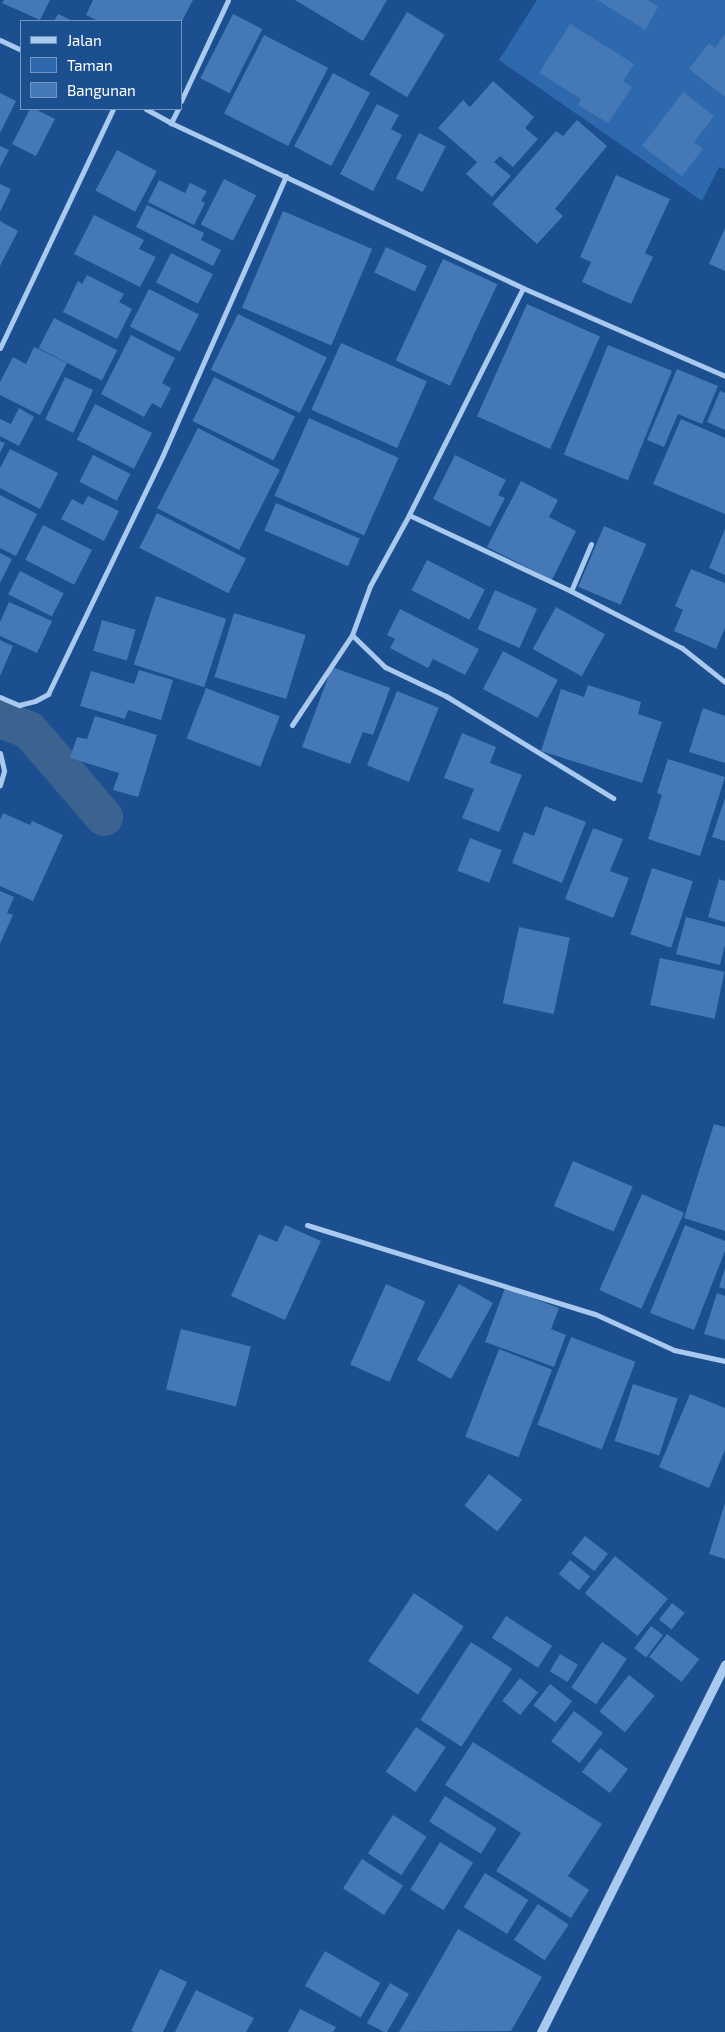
<!DOCTYPE html>
<style>
body{margin:0}
#map{position:relative;width:725px;height:2032px;overflow:hidden;background:#1b4f8f;font-family:"Exo 2",sans-serif}
div>[style]{position:absolute}
.green>*{inset:0;background:#2e69ad}
.canal>*{height:38px;margin:-19px;padding:0 19px;transform-origin:19px;border-radius:19px;background:#3c6290}
.building>*{inset:0;background:#4478b7;transform-origin:0 0}
.minor>*{height:5px;margin:-2.5px;padding:0 2.5px;transform-origin:2.5px;border-radius:2.5px;background:#a9c9ee}
.tertiary>*{height:9px;margin:-4.5px;padding:0 4.5px;transform-origin:4.5px;border-radius:4.5px;background:#a9c9ee}
span{translate:-50% -50%;white-space:nowrap;text-align:center;line-height:1.15;-webkit-text-stroke:4.5px #1b4f8f;paint-order:stroke}
.legend{position:absolute;left:20px;top:20px;width:162px;height:90px;box-sizing:border-box;background:#1b4f8f;border:1px solid #7695bc;margin:0;padding:6px 9px;list-style:none;font-size:15px;color:#fff}
.legend li{display:flex;align-items:center;gap:10px;height:25px}
.legend b{width:25px;border:1px solid #7695bc}
</style>
<div id="map">
<div class="green">
<i style="clip-path:polygon(537px 0,725px 0,725px 169px,719px 167px,702px 201px,499px 60px)"></i>
</div>
<div class="canal">
<i style="left:0;top:719px;width:31px;rotate:21deg"></i>
<i style="left:29px;top:730px;width:115px;rotate:49.2deg"></i>
</div>
<div class="building">
<i style="clip-path:polygon(4px 0,50px 0,40px 20px,2px 3px)"></i>
<i style="clip-path:polygon(93px 0,193px 0,182px 21px,98px 21px,86px 15px)"></i>
<i style="clip-path:polygon(295px 0,387px 0,363px 41px)"></i>
<i style="clip-path:polygon(597px 0,648px 0,658px 7px,645px 30px)"></i>
<i style="left:407px;top:12px;width:44px;height:73px;rotate:31deg"></i>
<i style="clip-path:polygon(58px 14px,73px 21px,54px 21px)"></i>
<i style="left:233px;top:14px;width:33px;height:72px;rotate:27deg"></i>
<i style="clip-path:polygon(570px 24px,634px 64px,623px 81px,632px 87px,608px 123px,578px 105px,581px 99px,539px 73px)"></i>
<i style="clip-path:polygon(725px 34px,725px 95px,724px 96px,689px 69px,709px 43px,715px 48px)"></i>
<i style="left:264px;top:35px;width:72px;height:88px;rotate:27deg"></i>
<i style="left:333px;top:73px;width:42px;height:83px;rotate:28deg"></i>
<i style="clip-path:polygon(493px 81px,534px 117px,525px 128px,538px 139px,513px 167px,500px 156px,494px 162px,511px 176px,492px 197px,466px 174px,477px 162px,438px 128px,463px 100px,470px 107px)"></i>
<i style="clip-path:polygon(683px 92px,714px 116px,694px 142px,703px 149px,682px 176px,642px 146px)"></i>
<i style="clip-path:polygon(0 93px,16px 101px,0 133px)"></i>
<i style="clip-path:polygon(377px 104px,399px 115px,391px 129px,402px 135px,373px 191px,340px 174px)"></i>
<i style="clip-path:polygon(30px 109px,35px 109px,55px 119px,36px 156px,12px 144px)"></i>
<i style="clip-path:polygon(577px 120px,607px 146px,555px 209px,563px 216px,537px 244px,492px 204px,556px 131px,563px 136px)"></i>
<i style="left:419px;top:133px;width:30px;height:51px;rotate:27deg"></i>
<i style="clip-path:polygon(0 146px,9px 150px,0 167px)"></i>
<i style="left:117px;top:150px;width:45px;height:46px;rotate:28deg"></i>
<i style="clip-path:polygon(616px 175px,670px 199px,645px 253px,653px 257px,631px 304px,582px 282px,591px 262px,580px 257px)"></i>
<i style="left:224px;top:179px;width:36px;height:51px;rotate:27deg"></i>
<i style="clip-path:polygon(159px 180px,185px 193px,190px 183px,207px 191px,201px 201px,205px 203px,194px 225px,148px 202px)"></i>
<i style="clip-path:polygon(0 184px,11px 189px,0 212px)"></i>
<i style="clip-path:polygon(147px 205px,204px 233px,201px 240px,221px 250px,213px 266px,136px 227px)"></i>
<i style="left:283px;top:211px;width:97px;height:105px;rotate:23deg"></i>
<i style="clip-path:polygon(94px 215px,144px 240px,139px 249px,156px 257px,140px 287px,74px 254px)"></i>
<i style="clip-path:polygon(0 221px,18px 231px,0 266px)"></i>
<i style="clip-path:polygon(725px 228px,725px 271px,709px 264px)"></i>
<i style="left:386px;top:247px;width:45px;height:28px;rotate:25deg"></i>
<i style="left:171px;top:253px;width:47px;height:33px;rotate:27deg"></i>
<i style="left:443px;top:259px;width:60px;height:112px;rotate:25deg"></i>
<i style="clip-path:polygon(87px 275px,124px 294px,119px 302px,132px 309px,117px 339px,63px 312px,78px 281px,82px 284px)"></i>
<i style="left:149px;top:289px;width:56px;height:42px;rotate:27deg"></i>
<i style="left:527px;top:304px;width:80px;height:123px;rotate:24deg"></i>
<i style="left:238px;top:314px;width:99px;height:62px;rotate:26deg"></i>
<i style="left:54px;top:318px;width:71px;height:34px;rotate:27deg"></i>
<i style="clip-path:polygon(131px 335px,175px 358px,162px 383px,171px 388px,161px 408px,152px 403px,144px 417px,101px 394px)"></i>
<i style="left:341px;top:343px;width:94px;height:73px;rotate:24deg"></i>
<i style="left:608px;top:345px;width:69px;height:118px;rotate:22deg"></i>
<i style="clip-path:polygon(34px 347px,67px 363px,40px 415px,0 395px,0 382px,13px 357px,26px 364px)"></i>
<i style="clip-path:polygon(677px 369px,718px 386px,702px 424px,678px 414px,664px 447px,647px 440px)"></i>
<i style="left:65px;top:377px;width:31px;height:47px;rotate:25deg"></i>
<i style="left:214px;top:377px;width:90px;height:49px;rotate:26deg"></i>
<i style="clip-path:polygon(720px 391px,725px 393px,725px 430px,707px 422px)"></i>
<i style="left:95px;top:404px;width:64px;height:40px;rotate:27deg"></i>
<i style="clip-path:polygon(19px 408px,34px 417px,19px 446px,0 436px,0 419px,11px 424px)"></i>
<i style="left:309px;top:418px;width:98px;height:85px;rotate:24deg"></i>
<i style="clip-path:polygon(681px 419px,725px 438px,725px 514px,653px 484px)"></i>
<i style="left:198px;top:428px;width:92px;height:90px;rotate:27deg"></i>
<i style="clip-path:polygon(0 441px,5px 443px,0 453px)"></i>
<i style="clip-path:polygon(10px 449px,58px 473px,40px 509px,0 488px,0 468px)"></i>
<i style="left:93px;top:455px;width:42px;height:30px;rotate:27deg"></i>
<i style="clip-path:polygon(455px 455px,506px 480px,498px 495px,505px 498px,490px 527px,433px 499px)"></i>
<i style="clip-path:polygon(521px 481px,558px 500px,549px 517px,576px 531px,552px 580px,487px 547px)"></i>
<i style="clip-path:polygon(0 495px,37px 514px,16px 556px,0 548px)"></i>
<i style="clip-path:polygon(88px 496px,119px 511px,104px 541px,61px 519px,72px 499px,83px 505px)"></i>
<i style="left:276px;top:503px;width:91px;height:30px;rotate:23deg"></i>
<i style="left:157px;top:513px;width:100px;height:39px;rotate:27deg"></i>
<i style="left:43px;top:525px;width:55px;height:39px;rotate:27deg"></i>
<i style="left:604px;top:526px;width:46px;height:66px;rotate:23deg"></i>
<i style="clip-path:polygon(725px 529px,725px 575px,709px 568px)"></i>
<i style="clip-path:polygon(0 553px,12px 559px,0 583px)"></i>
<i style="left:427px;top:560px;width:65px;height:34px;rotate:27deg"></i>
<i style="clip-path:polygon(691px 569px,725px 583px,725px 628px,716px 649px,674px 631px,683px 610px,675px 606px)"></i>
<i style="left:20px;top:571px;width:49px;height:26px;rotate:27deg"></i>
<i style="left:495px;top:590px;width:46px;height:43px;rotate:24deg"></i>
<i style="left:156px;top:596px;width:74px;height:72px;rotate:18deg"></i>
<i style="clip-path:polygon(9px 602px,52px 621px,37px 653px,0 636px,0 622px)"></i>
<i style="left:556px;top:607px;width:56px;height:48px;rotate:29deg"></i>
<i style="clip-path:polygon(400px 609px,479px 649px,465px 675px,433px 659px,428px 668px,390px 648px,395px 639px,387px 635px)"></i>
<i style="left:234px;top:613px;width:75px;height:67px;rotate:17deg"></i>
<i style="left:102px;top:620px;width:35px;height:32px;rotate:16deg"></i>
<i style="clip-path:polygon(0 640px,13px 646px,0 676px)"></i>
<i style="left:503px;top:651px;width:62px;height:43px;rotate:28deg"></i>
<i style="clip-path:polygon(332px 667px,390px 688px,373px 735px,363px 732px,350px 764px,302px 747px)"></i>
<i style="clip-path:polygon(139px 670px,173px 680px,161px 720px,128px 710px,125px 719px,80px 706px,91px 671px,134px 684px)"></i>
<i style="clip-path:polygon(588px 685px,641px 702px,638px 714px,662px 722px,642px 783px,541px 751px,561px 689px,584px 697px)"></i>
<i style="left:206px;top:688px;width:79px;height:54px;rotate:21deg"></i>
<i style="left:397px;top:691px;width:45px;height:80px;rotate:22deg"></i>
<i style="clip-path:polygon(703px 708px,725px 716px,725px 763px,689px 752px)"></i>
<i style="clip-path:polygon(95px 716px,157px 735px,138px 797px,113px 790px,119px 773px,70px 758px,77px 737px,87px 739px)"></i>
<i style="clip-path:polygon(462px 733px,496px 747px,490px 763px,522px 775px,499px 832px,462px 818px,474px 789px,444px 778px)"></i>
<i style="clip-path:polygon(668px 759px,725px 777px,700px 856px,648px 839px,662px 795px,657px 793px)"></i>
<i style="clip-path:polygon(725px 798px,725px 841px,712px 837px)"></i>
<i style="clip-path:polygon(545px 806px,586px 822px,562px 883px,512px 863px,524px 832px,534px 836px)"></i>
<i style="clip-path:polygon(3px 813px,30px 825px,32px 821px,63px 835px,33px 901px,0 886px,0 820px)"></i>
<i style="clip-path:polygon(593px 828px,623px 839px,610px 871px,629px 878px,613px 918px,565px 899px)"></i>
<i style="left:470px;top:838px;width:34px;height:35px;rotate:21deg"></i>
<i style="left:652px;top:868px;width:43px;height:70px;rotate:18deg"></i>
<i style="clip-path:polygon(719px 879px,725px 881px,725px 922px,708px 917px)"></i>
<i style="clip-path:polygon(0 891px,14px 897px,7px 913px,13px 915px,0 944px)"></i>
<i style="clip-path:polygon(686px 917px,725px 927px,725px 945px,720px 965px,676px 954px)"></i>
<i style="left:519px;top:927px;width:52px;height:78px;rotate:12deg"></i>
<i style="left:660px;top:958px;width:66px;height:48px;rotate:12deg"></i>
<i style="clip-path:polygon(714px 1124px,725px 1127px,725px 1231px,684px 1218px)"></i>
<i style="left:573px;top:1161px;width:65px;height:49px;rotate:23deg"></i>
<i style="left:642px;top:1194px;width:46px;height:105px;rotate:24deg"></i>
<i style="clip-path:polygon(285px 1225px,321px 1241px,285px 1320px,231px 1296px,259px 1234px,277px 1242px)"></i>
<i style="clip-path:polygon(685px 1225px,725px 1241px,725px 1251px,694px 1330px,650px 1313px)"></i>
<i style="clip-path:polygon(725px 1268px,725px 1289px,719px 1287px)"></i>
<i style="left:386px;top:1284px;width:43px;height:88px;rotate:24deg"></i>
<i style="left:459px;top:1284px;width:39px;height:87px;rotate:29deg"></i>
<i style="clip-path:polygon(505px 1288px,559px 1308px,551px 1329px,566px 1335px,554px 1367px,485px 1342px)"></i>
<i style="clip-path:polygon(717px 1293px,725px 1296px,725px 1340px,704px 1334px)"></i>
<i style="left:181px;top:1329px;width:72px;height:62px;rotate:14deg"></i>
<i style="left:571px;top:1337px;width:69px;height:94px;rotate:21deg"></i>
<i style="left:499px;top:1349px;width:57px;height:94px;rotate:21deg"></i>
<i style="left:633px;top:1384px;width:47px;height:60px;rotate:18deg"></i>
<i style="clip-path:polygon(690px 1394px,725px 1408px,725px 1450px,709px 1488px,659px 1467px)"></i>
<i style="left:489px;top:1474px;width:42px;height:40px;rotate:38deg"></i>
<i style="clip-path:polygon(725px 1503px,725px 1559px,709px 1554px)"></i>
<i style="left:585px;top:1536px;width:29px;height:22px;rotate:38deg"></i>
<i style="left:615px;top:1556px;width:68px;height:48px;rotate:39deg"></i>
<i style="left:570px;top:1560px;width:26px;height:18px;rotate:39deg"></i>
<i style="left:414px;top:1593px;width:60px;height:82px;rotate:34deg"></i>
<i style="left:672px;top:1603px;width:16px;height:21px;rotate:38deg"></i>
<i style="left:506px;top:1616px;width:55px;height:26px;rotate:33deg"></i>
<i style="left:651px;top:1626px;width:15px;height:28px;rotate:37deg"></i>
<i style="left:667px;top:1634px;width:41px;height:29px;rotate:38deg"></i>
<i style="left:471px;top:1642px;width:49px;height:93px;rotate:33deg"></i>
<i style="left:602px;top:1642px;width:30px;height:55px;rotate:34deg"></i>
<i style="left:560px;top:1654px;width:21px;height:20px;rotate:31deg"></i>
<i style="left:629px;top:1675px;width:33px;height:47px;rotate:39deg"></i>
<i style="left:520px;top:1678px;width:23px;height:29px;rotate:38deg"></i>
<i style="left:550px;top:1684px;width:28px;height:27px;rotate:38deg"></i>
<i style="left:574px;top:1711px;width:36px;height:38px;rotate:37deg"></i>
<i style="left:416px;top:1727px;width:36px;height:54px;rotate:34deg"></i>
<i style="clip-path:polygon(473px 1742px,602px 1824px,568px 1876px,589px 1890px,571px 1918px,496px 1871px,521px 1833px,445px 1785px)"></i>
<i style="left:600px;top:1748px;width:35px;height:30px;rotate:37deg"></i>
<i style="left:445px;top:1796px;width:61px;height:30px;rotate:32deg"></i>
<i style="left:393px;top:1815px;width:40px;height:46px;rotate:33deg"></i>
<i style="left:440px;top:1842px;width:39px;height:56px;rotate:32deg"></i>
<i style="left:362px;top:1859px;width:49px;height:35px;rotate:33deg"></i>
<i style="left:485px;top:1873px;width:51px;height:40px;rotate:32deg"></i>
<i style="left:538px;top:1904px;width:37px;height:43px;rotate:34deg"></i>
<i style="clip-path:polygon(458px 1929px,542px 1977px,511px 2031px,399px 2032px)"></i>
<i style="left:325px;top:1951px;width:64px;height:40px;rotate:30deg"></i>
<i style="clip-path:polygon(160px 1969px,187px 1982px,163px 2032px,134px 2032px,131px 2031px)"></i>
<i style="clip-path:polygon(390px 1983px,409px 1994px,387px 2032px,384px 2032px,367px 2023px)"></i>
<i style="clip-path:polygon(196px 1990px,254px 2018px,246px 2032px,175px 2032px)"></i>
<i style="clip-path:polygon(300px 2009px,336px 2027px,333px 2032px,288px 2032px)"></i>
</div>
<div class="minor">
<i style="left:0;top:40px;width:23px;rotate:25deg"></i>
<i style="left:181px;top:101px;width:111px;rotate:-65deg"></i>
<i style="left:146px;top:109px;width:29px;rotate:29deg"></i>
<i style="left:178px;top:109px;width:16px;rotate:117deg"></i>
<i style="left:171px;top:123px;width:389px;rotate:25.1deg"></i>
<i style="left:523px;top:288px;width:220px;rotate:23.5deg"></i>
<i style="left:523px;top:288px;width:254px;rotate:116.7deg"></i>
<i style="left:409px;top:515px;width:81px;rotate:118.8deg"></i>
<i style="left:370px;top:586px;width:52px;rotate:110.2deg"></i>
<i style="left:352px;top:635px;width:46px;rotate:44.1deg"></i>
<i style="left:385px;top:667px;width:68px;rotate:25.4deg"></i>
<i style="left:446px;top:696px;width:196px;rotate:31.4deg"></i>
<i style="left:0;top:348px;width:264px;rotate:-64.7deg"></i>
<i style="left:409px;top:515px;width:179px;rotate:25.1deg"></i>
<i style="left:571px;top:591px;width:125px;rotate:27.2deg"></i>
<i style="left:682px;top:648px;width:55px;rotate:38.3deg"></i>
<i style="left:571px;top:591px;width:51px;rotate:-66.9deg"></i>
<i style="left:0;top:697px;width:21px;rotate:23deg"></i>
<i style="left:19px;top:705px;width:16px;rotate:-14deg"></i>
<i style="left:35px;top:701px;width:15px;rotate:-28deg"></i>
<i style="left:48px;top:694px;width:263px;rotate:-64.3deg"></i>
<i style="left:162px;top:457px;width:307px;rotate:-66.2deg"></i>
<i style="left:292px;top:725px;width:108px;rotate:-56.3deg"></i>
<i style="left:0;top:753px;width:18px;rotate:77deg"></i>
<i style="left:4px;top:771px;width:15px;rotate:106deg"></i>
<i style="left:307px;top:1225px;width:301px;rotate:17.2deg"></i>
<i style="left:595px;top:1314px;width:87px;rotate:24.5deg"></i>
<i style="left:674px;top:1350px;width:52px;rotate:12.2deg"></i>
</div>
<div class="tertiary">
<i style="left:541px;top:2032px;width:411px;rotate:-63.4deg"></i>
</div>
<ul class="legend">
<li><b style="height:6px;background:#a9c9ee"></b>Jalan</li>
<li><b style="height:14px;background:#2e69ad"></b>Taman</li>
<li><b style="height:14px;background:#4478b7"></b>Bangunan</li>
</ul>
</div>
